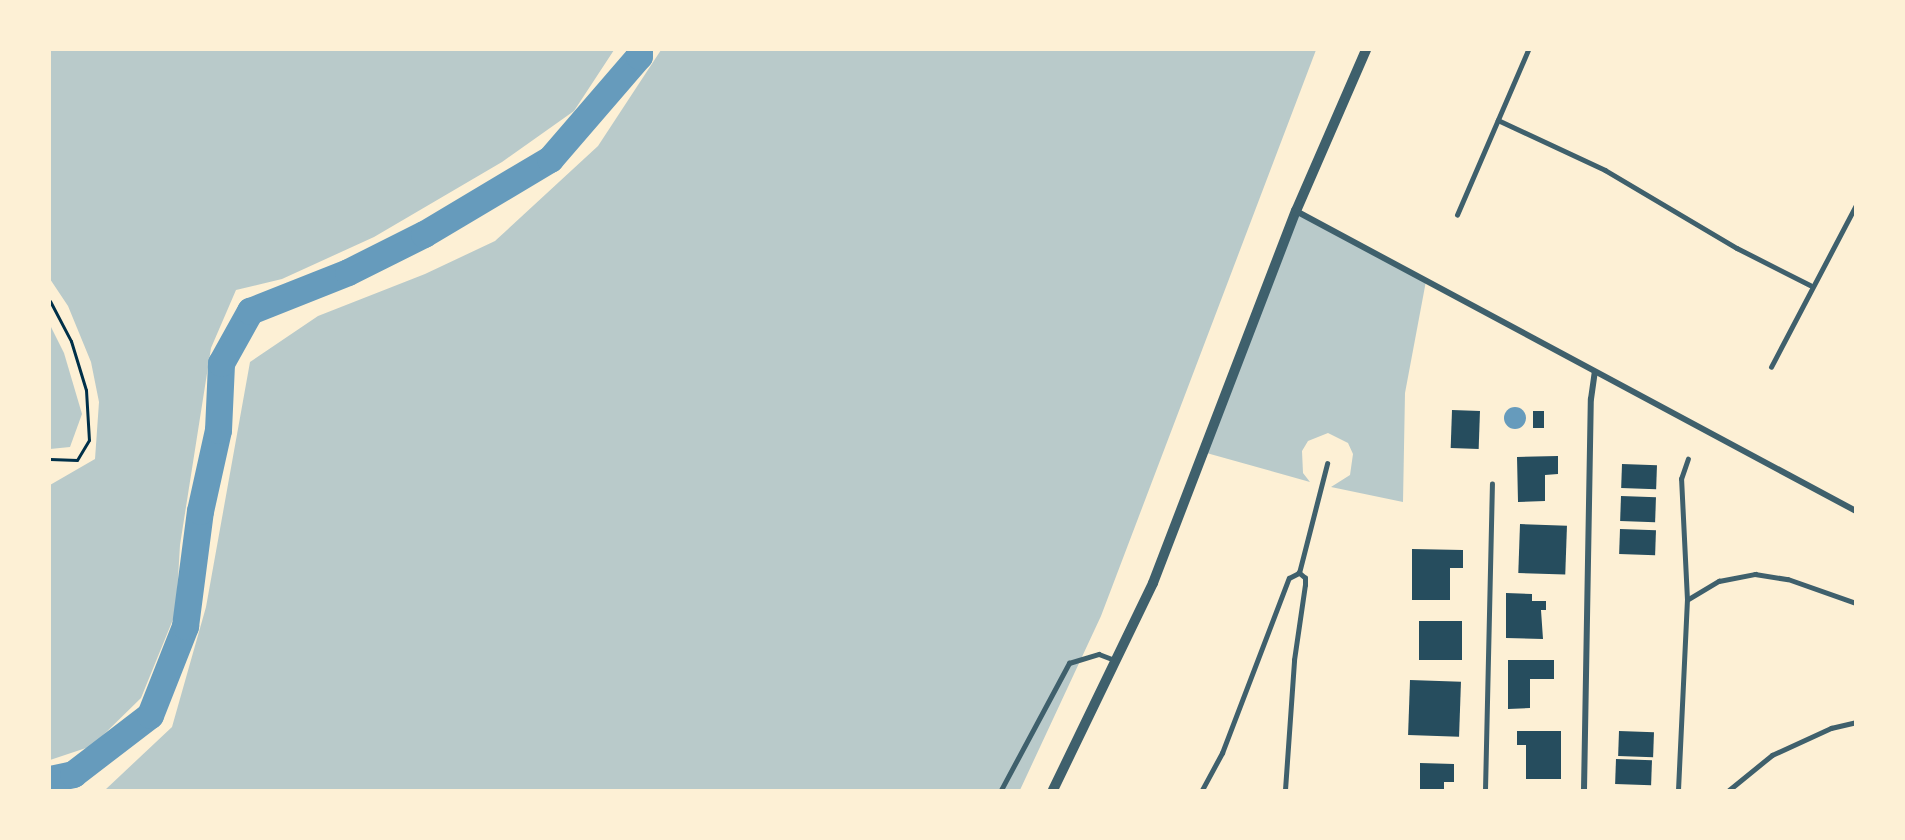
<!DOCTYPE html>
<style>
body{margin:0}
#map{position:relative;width:1905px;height:840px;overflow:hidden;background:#fdf0d5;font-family:"PT Sans Narrow",sans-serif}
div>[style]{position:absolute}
.green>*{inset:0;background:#b9caca}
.water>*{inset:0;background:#669bbc}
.round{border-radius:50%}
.river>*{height:27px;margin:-13.5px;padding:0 13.5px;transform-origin:13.5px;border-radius:13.5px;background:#669bbc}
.building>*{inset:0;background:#264d5e;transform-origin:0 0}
.path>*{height:3px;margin:-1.5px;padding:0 1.5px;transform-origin:1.5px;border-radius:1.5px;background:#003049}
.service>*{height:4.5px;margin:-2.25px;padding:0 2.25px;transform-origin:2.25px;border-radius:2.25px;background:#3f606c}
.minor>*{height:6px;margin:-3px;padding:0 3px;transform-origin:3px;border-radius:3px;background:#3f606c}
.tertiary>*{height:10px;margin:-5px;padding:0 5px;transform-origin:5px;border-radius:5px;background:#3f606c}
span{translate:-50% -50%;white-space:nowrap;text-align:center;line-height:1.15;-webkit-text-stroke:6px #fdf0d5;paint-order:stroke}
.frame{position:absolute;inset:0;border:51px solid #fdf0d5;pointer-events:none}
</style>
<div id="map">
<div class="green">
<i style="clip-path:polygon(50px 50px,614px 50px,574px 111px,502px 162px,374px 237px,282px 279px,236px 290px,211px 348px,180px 545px,176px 612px,141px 698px,92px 746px,50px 760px,50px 485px,95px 459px,99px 402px,91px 362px,68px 306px,50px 279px)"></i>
<i style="clip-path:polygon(661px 50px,1316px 50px,1101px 616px,1020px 790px,105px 790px,172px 727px,206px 607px,250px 362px,318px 316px,425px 274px,495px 241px,598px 146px)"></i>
<i style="clip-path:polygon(1296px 211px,1426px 281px,1405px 393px,1403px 502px,1331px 487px,1350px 475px,1353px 454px,1348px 443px,1328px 433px,1308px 441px,1302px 451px,1303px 473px,1310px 482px,1203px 452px)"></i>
<i style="clip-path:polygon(50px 325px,64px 353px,82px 414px,70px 447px,50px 449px)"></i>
</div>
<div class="water">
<i class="round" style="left:1504px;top:407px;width:22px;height:22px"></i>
</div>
<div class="river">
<i style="left:50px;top:779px;width:24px;rotate:-12deg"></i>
<i style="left:73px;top:774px;width:97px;rotate:-37.5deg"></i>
<i style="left:150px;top:715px;width:96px;rotate:-68.5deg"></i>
<i style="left:185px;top:626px;width:116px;rotate:-82.6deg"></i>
<i style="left:200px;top:511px;width:83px;rotate:-77.5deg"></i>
<i style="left:218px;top:430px;width:67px;rotate:-87.4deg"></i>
<i style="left:221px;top:363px;width:60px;rotate:-60.9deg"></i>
<i style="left:250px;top:311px;width:105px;rotate:-21.7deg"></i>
<i style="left:348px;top:272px;width:85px;rotate:-26.6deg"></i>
<i style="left:424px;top:234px;width:147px;rotate:-30.8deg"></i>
<i style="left:550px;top:159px;width:136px;rotate:-49.2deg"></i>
<i style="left:639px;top:56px;width:6px;rotate:-90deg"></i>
</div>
<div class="building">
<i style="left:1452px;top:410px;width:28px;height:38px;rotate:2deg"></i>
<i style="left:1533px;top:411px;width:11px;height:17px"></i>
<i style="clip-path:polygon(1558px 456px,1558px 474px,1545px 475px,1545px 501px,1518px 502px,1517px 457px)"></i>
<i style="left:1622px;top:464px;width:35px;height:24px;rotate:2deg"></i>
<i style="left:1621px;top:496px;width:35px;height:25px;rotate:2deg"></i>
<i style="left:1520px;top:524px;width:47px;height:49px;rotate:2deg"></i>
<i style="left:1620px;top:529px;width:36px;height:25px;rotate:2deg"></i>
<i style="clip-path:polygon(1412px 549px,1463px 550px,1463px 568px,1450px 568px,1450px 600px,1412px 600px)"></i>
<i style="clip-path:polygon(1506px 593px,1532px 594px,1532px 601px,1546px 601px,1546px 610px,1541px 610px,1543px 639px,1506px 638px)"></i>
<i style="left:1419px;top:621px;width:43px;height:39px"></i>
<i style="clip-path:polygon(1508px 660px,1554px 660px,1554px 679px,1530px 679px,1530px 708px,1508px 709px)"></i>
<i style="left:1410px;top:680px;width:51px;height:55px;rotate:2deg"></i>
<i style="clip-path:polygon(1517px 731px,1561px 731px,1561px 779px,1526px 779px,1526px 745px,1517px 745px)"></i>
<i style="left:1619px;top:731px;width:35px;height:25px;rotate:2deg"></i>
<i style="left:1616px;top:759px;width:36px;height:25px;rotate:2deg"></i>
<i style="clip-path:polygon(1420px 763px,1454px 764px,1454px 782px,1444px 782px,1444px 790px,1420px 790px)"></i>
</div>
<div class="path">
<i style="left:50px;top:301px;width:45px;rotate:62.3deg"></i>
<i style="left:71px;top:341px;width:51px;rotate:73deg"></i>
<i style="left:86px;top:390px;width:50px;rotate:86.6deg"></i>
<i style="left:89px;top:440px;width:23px;rotate:121deg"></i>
<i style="left:77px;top:460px;width:27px;rotate:-178deg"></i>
</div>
<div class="service">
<i style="left:1498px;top:120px;width:118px;rotate:25deg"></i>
<i style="left:1605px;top:170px;width:153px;rotate:30.6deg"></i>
<i style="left:1737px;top:248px;width:82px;rotate:26.9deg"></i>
<i style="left:1457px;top:215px;width:180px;rotate:-66.7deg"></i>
<i style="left:1771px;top:367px;width:183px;rotate:-62.3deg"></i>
<i style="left:1299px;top:573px;width:113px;rotate:-75.6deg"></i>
<i style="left:1687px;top:600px;width:37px;rotate:-31deg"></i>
<i style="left:1719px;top:581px;width:37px;rotate:-11deg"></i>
<i style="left:1755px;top:574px;width:33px;rotate:9deg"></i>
<i style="left:1788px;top:579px;width:72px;rotate:19.4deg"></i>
<i style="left:1001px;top:790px;width:144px;rotate:-61.8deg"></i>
<i style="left:1069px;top:663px;width:31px;rotate:-17deg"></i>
<i style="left:1099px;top:654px;width:17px;rotate:21deg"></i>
<i style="left:1202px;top:790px;width:42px;rotate:-61.6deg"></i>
<i style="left:1222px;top:753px;width:187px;rotate:-69.1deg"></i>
<i style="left:1289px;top:578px;width:11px;rotate:-27deg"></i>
<i style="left:1285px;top:790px;width:130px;rotate:-86deg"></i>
<i style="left:1294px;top:660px;width:76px;rotate:-81.7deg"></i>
<i style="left:1305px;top:585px;width:7px;rotate:-90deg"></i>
<i style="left:1305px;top:578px;width:8px;rotate:-140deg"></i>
<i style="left:1485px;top:790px;width:306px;rotate:-88.7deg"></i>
<i style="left:1678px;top:790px;width:190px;rotate:-87.3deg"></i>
<i style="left:1687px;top:600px;width:121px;rotate:-92.8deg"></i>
<i style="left:1681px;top:479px;width:21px;rotate:-71deg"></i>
<i style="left:1729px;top:790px;width:55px;rotate:-39.1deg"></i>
<i style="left:1772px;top:755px;width:65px;rotate:-24.6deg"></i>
<i style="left:1831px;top:728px;width:26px;rotate:-13deg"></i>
</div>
<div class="minor">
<i style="left:1296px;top:211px;width:635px;rotate:28.18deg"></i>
<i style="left:1584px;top:790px;width:391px;rotate:-89deg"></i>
<i style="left:1591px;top:399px;width:27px;rotate:-82deg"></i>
</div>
<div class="tertiary">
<i style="left:1053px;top:790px;width:230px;rotate:-64.2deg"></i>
<i style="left:1153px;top:583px;width:399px;rotate:-69deg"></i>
<i style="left:1296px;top:211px;width:176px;rotate:-66.5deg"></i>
</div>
<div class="frame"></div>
</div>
